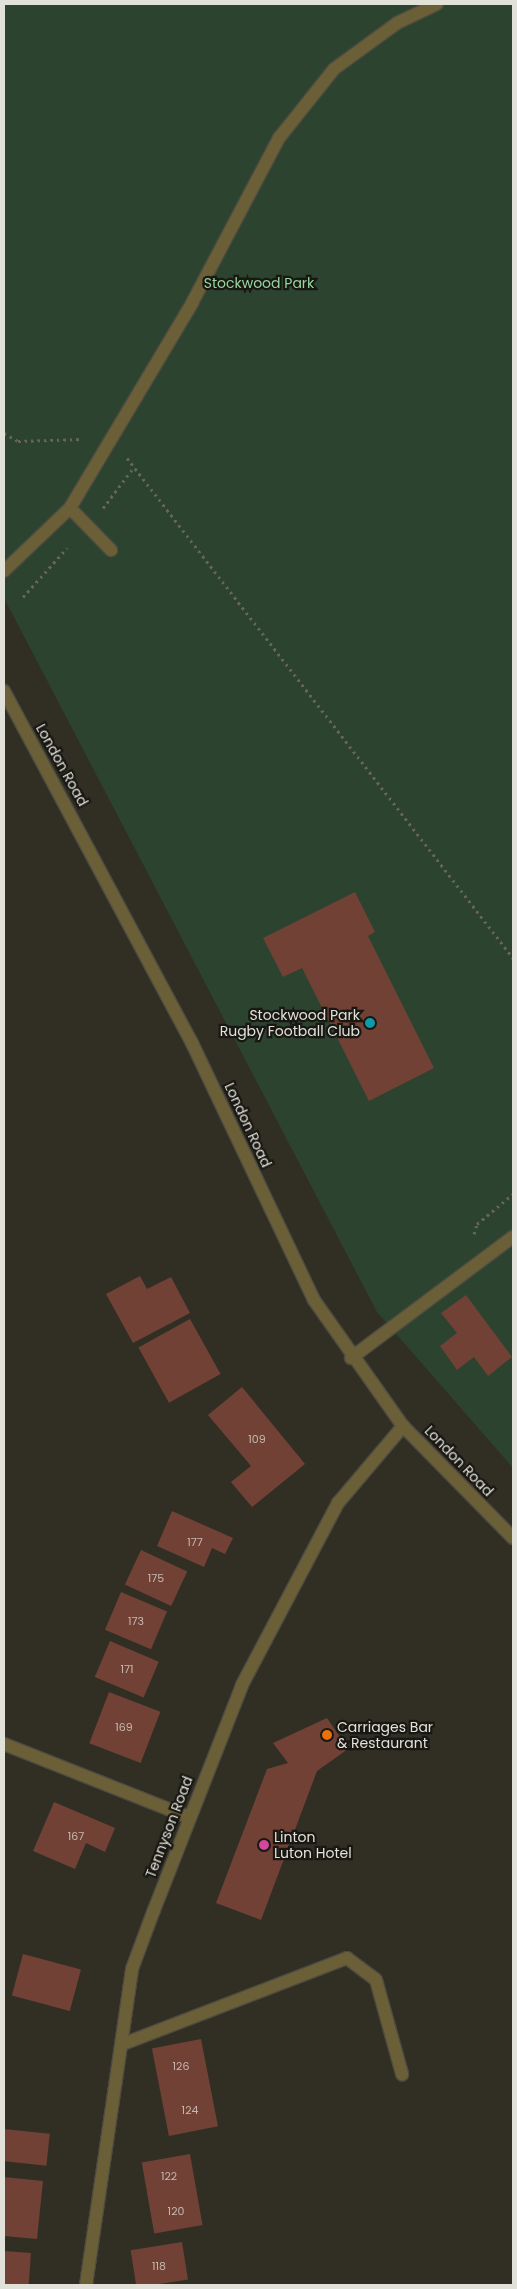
<!DOCTYPE html>
<style>
body{margin:0}
#map{position:relative;width:517px;height:2289px;overflow:hidden;background:#312f24;font-family:Poppins,sans-serif}
div>[style]{position:absolute}
.green>*{inset:0;background:#2b432f}
.building>*{inset:0;background:#714135;transform-origin:0 0}
.path>*{height:3px;margin-top:-1.5px;transform-origin:0;background:repeating-linear-gradient(90deg,#66645b 0 2.5px,transparent 0 6.5px)}
.roads{filter:drop-shadow(1px 0 #4d4b41) drop-shadow(-1px 0 #4d4b41) drop-shadow(0 1px #4d4b41) drop-shadow(0 -1px #4d4b41)}
.service>*{height:12px;margin:-6px;padding:0 6px;transform-origin:6px;border-radius:6px;background:#6b5f38}
.minor>*{height:12px;margin:-6px;padding:0 6px;transform-origin:6px;border-radius:6px;background:#6b5f38}
.tertiary>*{height:12px;margin:-6px;padding:0 6px;transform-origin:6px;border-radius:6px;background:#6b5f38}
.dots>*{width:14px;height:14px;translate:-50% -50%;box-sizing:border-box;border:2px solid #181712;border-radius:50%}
span{translate:-50% -50%;white-space:nowrap;text-align:center;line-height:1.15;-webkit-text-stroke:4.5px #181712;paint-order:stroke}
.number-label{font-size:11px;color:#c5b8b0}
.number-label span{-webkit-text-stroke-width:0}
.park-label{font-size:14px;color:#96d5a0}
.street-label{font-size:14px;color:#e1e0d9}
.poi-label{font-size:14px;color:#e1e0d9}
.right{translate:-100% -50%;text-align:right}
.left{translate:0 -50%;text-align:left}
.frame{position:absolute;inset:0;border:5px solid #e1e0d9;pointer-events:none}
</style>
<div id="map">
<div class="green">
<i style="clip-path:polygon(4px 4px,513px 4px,513px 1468px,377px 1312px,4px 598px)"></i>
</div>
<div class="building">
<i style="clip-path:polygon(355px 892px,375px 932px,368px 936px,434px 1068px,369px 1101px,302px 968px,283px 977px,263px 938px)"></i>
<i style="clip-path:polygon(140px 1276px,147px 1289px,171px 1277px,190px 1313px,133px 1343px,106px 1294px)"></i>
<i style="clip-path:polygon(466px 1295px,512px 1357px,488px 1376px,474px 1357px,457px 1370px,440px 1346px,457px 1333px,441px 1313px)"></i>
<i style="left:190px;top:1319px;width:63px;height:59px;rotate:61deg"></i>
<i style="clip-path:polygon(242px 1387px,305px 1464px,252px 1507px,231px 1482px,251px 1466px,208px 1415px)"></i>
<i style="clip-path:polygon(172px 1511px,233px 1538px,225px 1554px,212px 1548px,204px 1567px,157px 1546px)"></i>
<i style="left:141px;top:1550px;width:51px;height:38px;rotate:25deg"></i>
<i style="left:121px;top:1592px;width:50px;height:41px;rotate:23deg"></i>
<i style="left:110px;top:1641px;width:53px;height:39px;rotate:23deg"></i>
<i style="left:109px;top:1692px;width:55px;height:55px;rotate:21deg"></i>
<i style="clip-path:polygon(327px 1718px,348px 1749px,317px 1771px,261px 1920px,216px 1903px,267px 1769px,288px 1763px,273px 1743px)"></i>
<i style="clip-path:polygon(54px 1802px,115px 1828px,105px 1852px,86px 1843px,75px 1869px,33px 1851px)"></i>
<i style="left:23px;top:1954px;width:60px;height:43px;rotate:15deg"></i>
<i style="left:201px;top:2039px;width:89px;height:50px;rotate:79deg"></i>
<i style="left:4px;top:2129px;width:46px;height:32px;rotate:6deg"></i>
<i style="left:190px;top:2154px;width:72px;height:49px;rotate:80deg"></i>
<i style="clip-path:polygon(4px 2177px,43px 2181px,37px 2239px,4px 2236px)"></i>
<i style="left:182px;top:2242px;width:38px;height:52px;rotate:81deg"></i>
<i style="left:4px;top:2251px;width:27px;height:34px;rotate:4deg"></i>
</div>
<div class="path">
<i style="left:4px;top:433px;width:16px;rotate:30deg"></i>
<i style="left:18px;top:441px;width:65px;rotate:-1.8deg"></i>
<i style="left:127px;top:458px;width:632px;rotate:52.33deg"></i>
<i style="left:103px;top:508px;width:51px;rotate:-52.9deg"></i>
<i style="left:23px;top:597px;width:66px;rotate:-48.1deg"></i>
<i style="left:474px;top:1234px;width:10px;rotate:-73deg"></i>
<i style="left:477px;top:1224px;width:47px;rotate:-39.8deg"></i>
</div>
<div class="roads">
<div class="service">
<i style="left:70px;top:508px;width:59px;rotate:45.7deg"></i>
<i style="left:4px;top:571px;width:91px;rotate:-43.7deg"></i>
<i style="left:70px;top:508px;width:239px;rotate:-59.2deg"></i>
<i style="left:192px;top:303px;width:187px;rotate:-62.2deg"></i>
<i style="left:279px;top:138px;width:88px;rotate:-51.4deg"></i>
<i style="left:334px;top:69px;width:78px;rotate:-36.1deg"></i>
<i style="left:397px;top:23px;width:44px;rotate:-25.4deg"></i>
<i style="left:351px;top:1358px;width:202px;rotate:-36.8deg"></i>
<i style="left:123px;top:2044px;width:240px;rotate:-21deg"></i>
<i style="left:347px;top:1958px;width:36px;rotate:37deg"></i>
<i style="left:376px;top:1980px;width:98px;rotate:74.5deg"></i>
</div>
<div class="minor">
<i style="left:4px;top:1744px;width:198px;rotate:21.6deg"></i>
<i style="left:86px;top:2285px;width:319px;rotate:-81.7deg"></i>
<i style="left:132px;top:1969px;width:63px;rotate:-69.6deg"></i>
<i style="left:154px;top:1910px;width:242px;rotate:-68.6deg"></i>
<i style="left:242px;top:1685px;width:206px;rotate:-62.2deg"></i>
<i style="left:338px;top:1503px;width:101px;rotate:-49.8deg"></i>
</div>
<div class="tertiary">
<i style="left:4px;top:691px;width:399px;rotate:61.9deg"></i>
<i style="left:192px;top:1043px;width:284px;rotate:64.6deg"></i>
<i style="left:314px;top:1300px;width:154px;rotate:54.8deg"></i>
<i style="left:403px;top:1426px;width:157px;rotate:45.5deg"></i>
</div>
</div>
<div class="dots">
<i style="left:370px;top:1023px;background:#0f9aa8"></i>
<i style="left:327px;top:1735px;background:#e8710a"></i>
<i style="left:264px;top:1845px;background:#d1479c"></i>
</div>
<div class="number-label">
<span style="left:257px;top:1439px">109</span>
<span style="left:195px;top:1542px">177</span>
<span style="left:156px;top:1578px">175</span>
<span style="left:136px;top:1621px">173</span>
<span style="left:127px;top:1669px">171</span>
<span style="left:124px;top:1727px">169</span>
<span style="left:76px;top:1836px">167</span>
<span style="left:181px;top:2066px">126</span>
<span style="left:190px;top:2110px">124</span>
<span style="left:169px;top:2176px">122</span>
<span style="left:176px;top:2211px">120</span>
<span style="left:159px;top:2266px">118</span>
</div>
<div class="park-label">
<span style="left:259px;top:283px">Stockwood Park</span>
</div>
<div class="street-label">
<span style="left:62px;top:765px;rotate:61deg">London Road</span>
<span style="left:248px;top:1125px;rotate:65deg">London Road</span>
<span style="left:459px;top:1461px;rotate:46deg">London Road</span>
<span style="left:169px;top:1827px;rotate:-69deg">Tennyson Road</span>
</div>
<div class="poi-label">
<span class="right" style="left:360px;top:1023px">Stockwood Park<br>Rugby Football Club</span>
<span class="left" style="left:337px;top:1735px">Carriages Bar<br>&amp; Restaurant</span>
<span class="left" style="left:274px;top:1845px">Linton<br>Luton Hotel</span>
</div>
<div class="frame"></div>
</div>
